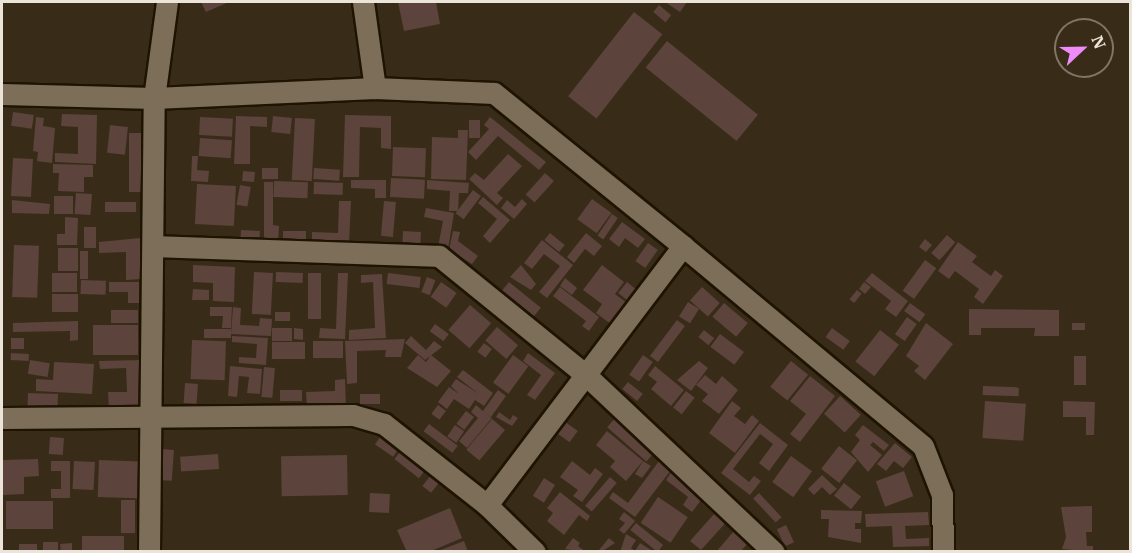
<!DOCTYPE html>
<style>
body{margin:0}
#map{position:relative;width:1132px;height:553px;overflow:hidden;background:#382c18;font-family:"IBM Plex Serif",serif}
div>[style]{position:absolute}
.building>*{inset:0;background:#5c433c;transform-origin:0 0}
.roads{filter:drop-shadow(2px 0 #1f1402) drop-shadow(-2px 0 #1f1402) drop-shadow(0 2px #1f1402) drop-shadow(0 -2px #1f1402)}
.street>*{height:21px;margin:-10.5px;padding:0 10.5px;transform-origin:10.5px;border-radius:10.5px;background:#7c6e58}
span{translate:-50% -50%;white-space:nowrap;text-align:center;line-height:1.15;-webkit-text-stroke:5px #382c18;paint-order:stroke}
.frame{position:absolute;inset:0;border:3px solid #ece4d8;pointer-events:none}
.north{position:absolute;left:1054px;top:18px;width:60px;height:60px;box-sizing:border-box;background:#382c18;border:2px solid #807665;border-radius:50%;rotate:68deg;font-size:16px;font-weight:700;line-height:24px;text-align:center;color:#ece4d8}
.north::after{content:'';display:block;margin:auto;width:21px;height:27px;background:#ee8bf8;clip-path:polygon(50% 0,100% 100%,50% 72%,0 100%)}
</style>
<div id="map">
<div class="building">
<i style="clip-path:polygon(201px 2px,229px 2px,206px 12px)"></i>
<i style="clip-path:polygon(398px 2px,436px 2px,440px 24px,404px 31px)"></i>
<i style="clip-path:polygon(665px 2px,687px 2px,680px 12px)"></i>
<i style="left:659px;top:5px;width:16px;height:9px;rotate:40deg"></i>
<i style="left:634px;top:12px;width:36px;height:107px;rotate:38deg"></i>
<i style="left:667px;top:41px;width:117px;height:34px;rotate:39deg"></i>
<i style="left:13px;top:112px;width:21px;height:14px;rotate:8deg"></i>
<i style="clip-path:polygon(62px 114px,97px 115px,96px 164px,55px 162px,55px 153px,78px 154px,78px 127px,61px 126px)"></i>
<i style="clip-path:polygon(345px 115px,391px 116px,391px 149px,381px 148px,381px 128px,360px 127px,359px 177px,343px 177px)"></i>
<i style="clip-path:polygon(236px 116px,267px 117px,267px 127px,250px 126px,250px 164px,234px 164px)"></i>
<i style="left:273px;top:116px;width:19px;height:16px;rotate:6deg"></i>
<i style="clip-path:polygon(36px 117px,44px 118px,43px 126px,55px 128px,52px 163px,37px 161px,38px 152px,33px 151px)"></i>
<i style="left:200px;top:117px;width:33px;height:18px;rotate:3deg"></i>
<i style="clip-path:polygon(490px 117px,546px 162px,539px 170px,498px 136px,476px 160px,468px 152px,489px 129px,484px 125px)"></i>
<i style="left:295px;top:118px;width:20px;height:62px;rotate:3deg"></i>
<i style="left:469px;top:120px;width:11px;height:18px"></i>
<i style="left:110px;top:125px;width:18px;height:28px;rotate:6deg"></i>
<i style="clip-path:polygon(458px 130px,468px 130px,466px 180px,431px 179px,432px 137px,458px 138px)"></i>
<i style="left:129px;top:133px;width:12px;height:59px"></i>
<i style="left:200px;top:138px;width:32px;height:18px;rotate:4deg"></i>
<i style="left:393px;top:147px;width:33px;height:29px;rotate:2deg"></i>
<i style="clip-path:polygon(508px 154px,522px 166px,497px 193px,503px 198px,497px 205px,469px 179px,475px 173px,484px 180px)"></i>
<i style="clip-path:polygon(192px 156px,198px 156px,197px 170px,209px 171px,208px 182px,191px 181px)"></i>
<i style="left:13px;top:158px;width:20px;height:38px;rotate:3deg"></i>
<i style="clip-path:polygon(53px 164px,93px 165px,93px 177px,84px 177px,84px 192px,58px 191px,59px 173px,53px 173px)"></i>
<i style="left:262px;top:168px;width:16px;height:11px"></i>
<i style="left:314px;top:168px;width:26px;height:11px;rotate:4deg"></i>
<i style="left:243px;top:171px;width:12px;height:10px;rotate:5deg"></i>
<i style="left:545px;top:173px;width:12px;height:29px;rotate:42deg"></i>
<i style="left:391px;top:178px;width:34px;height:19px;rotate:3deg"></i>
<i style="clip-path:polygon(351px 180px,386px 180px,386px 198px,375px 198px,375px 189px,351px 188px)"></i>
<i style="clip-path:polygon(427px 180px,469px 183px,468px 193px,459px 193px,458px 211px,449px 211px,450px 191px,427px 189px)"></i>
<i style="left:274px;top:181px;width:34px;height:16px;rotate:2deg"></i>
<i style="left:264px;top:182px;width:9px;height:56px"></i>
<i style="left:314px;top:182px;width:29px;height:12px;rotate:2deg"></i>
<i style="left:197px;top:184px;width:39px;height:40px;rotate:3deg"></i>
<i style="left:240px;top:185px;width:11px;height:20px;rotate:10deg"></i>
<i style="left:473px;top:190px;width:10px;height:29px;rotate:37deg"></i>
<i style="left:76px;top:193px;width:16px;height:21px;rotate:4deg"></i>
<i style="left:54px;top:196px;width:19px;height:18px"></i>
<i style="clip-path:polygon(483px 197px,510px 220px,490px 243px,483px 236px,497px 219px,478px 203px)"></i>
<i style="clip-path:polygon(522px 199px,527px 204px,514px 219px,501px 208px,507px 200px,515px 207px)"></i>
<i style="left:592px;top:199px;width:24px;height:25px;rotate:36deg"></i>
<i style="clip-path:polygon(12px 200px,50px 204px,49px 214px,12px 213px)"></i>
<i style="clip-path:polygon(339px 201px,351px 201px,349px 244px,312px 243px,312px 232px,338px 233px)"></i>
<i style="left:384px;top:201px;width:12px;height:35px;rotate:5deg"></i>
<i style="left:105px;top:202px;width:31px;height:10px"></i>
<i style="clip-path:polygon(426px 208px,454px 213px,448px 249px,438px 247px,443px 221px,424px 217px)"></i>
<i style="left:612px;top:214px;width:7px;height:26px;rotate:34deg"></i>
<i style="clip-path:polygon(65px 217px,78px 218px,77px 245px,57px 245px,57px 234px,65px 234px)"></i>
<i style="clip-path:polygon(622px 222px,645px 239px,638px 248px,625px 238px,619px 247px,609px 239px)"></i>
<i style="clip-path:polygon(273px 225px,279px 226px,278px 242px,271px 241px)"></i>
<i style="left:84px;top:227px;width:12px;height:21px"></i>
<i style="left:241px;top:230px;width:19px;height:11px;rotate:3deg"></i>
<i style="left:283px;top:231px;width:23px;height:12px"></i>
<i style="left:403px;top:231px;width:18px;height:11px;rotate:3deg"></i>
<i style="clip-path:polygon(453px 231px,460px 232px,458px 241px,478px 256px,472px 264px,449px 250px)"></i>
<i style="left:550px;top:233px;width:19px;height:9px;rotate:39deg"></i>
<i style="clip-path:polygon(586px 233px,602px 246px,594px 256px,585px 249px,574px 263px,567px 257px)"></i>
<i style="left:947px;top:235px;width:11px;height:24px;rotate:41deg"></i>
<i style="clip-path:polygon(140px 238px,141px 279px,126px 280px,126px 252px,99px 253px,99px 242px)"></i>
<i style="clip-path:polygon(925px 239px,932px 245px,926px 252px,919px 247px)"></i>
<i style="clip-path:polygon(542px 240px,573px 265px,547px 298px,539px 292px,560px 266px,544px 254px,532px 269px,524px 263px)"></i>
<i style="clip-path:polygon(958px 242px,977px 256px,972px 262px,991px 276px,995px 270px,1003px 276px,983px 304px,974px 297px,979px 289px,955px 271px,949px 279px,938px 271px)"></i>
<i style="left:648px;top:243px;width:12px;height:22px;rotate:35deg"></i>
<i style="left:14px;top:245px;width:25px;height:52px;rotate:2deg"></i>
<i style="left:58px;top:248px;width:20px;height:23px"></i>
<i style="left:80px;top:251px;width:8px;height:28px"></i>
<i style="left:925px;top:260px;width:14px;height:38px;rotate:36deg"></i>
<i style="clip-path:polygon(193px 265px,235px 267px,234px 302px,213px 301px,213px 283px,193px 282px)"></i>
<i style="clip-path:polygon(521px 265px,536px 284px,531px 290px,510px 277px)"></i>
<i style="clip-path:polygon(602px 265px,624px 282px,615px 294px,627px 303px,611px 324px,596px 313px,602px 304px,583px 290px)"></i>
<i style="left:254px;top:272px;width:19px;height:42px;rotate:3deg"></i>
<i style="left:276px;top:272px;width:27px;height:10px;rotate:2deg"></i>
<i style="left:77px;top:273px;width:19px;height:25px;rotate:90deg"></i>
<i style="left:308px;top:273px;width:13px;height:46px"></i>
<i style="clip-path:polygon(338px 273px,348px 273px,345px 339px,319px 338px,320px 328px,336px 329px)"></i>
<i style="left:388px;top:273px;width:33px;height:11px;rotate:7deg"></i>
<i style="clip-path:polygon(872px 273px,908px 301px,896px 317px,885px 309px,891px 301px,865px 281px)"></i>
<i style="clip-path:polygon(382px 274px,386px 338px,349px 340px,349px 330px,375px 328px,373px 282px,361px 283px,361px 275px)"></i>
<i style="left:427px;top:277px;width:9px;height:16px;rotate:21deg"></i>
<i style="clip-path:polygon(565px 278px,577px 288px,572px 295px,560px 286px)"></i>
<i style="left:81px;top:280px;width:25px;height:14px;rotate:2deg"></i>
<i style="clip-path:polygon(109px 282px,139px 282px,139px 303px,128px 303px,128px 292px,109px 292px)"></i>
<i style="left:441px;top:282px;width:19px;height:18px;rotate:35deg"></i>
<i style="left:509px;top:282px;width:41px;height:11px;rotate:39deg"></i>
<i style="left:627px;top:282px;width:13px;height:14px;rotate:39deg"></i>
<i style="clip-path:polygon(864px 282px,871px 287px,865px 294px,859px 289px)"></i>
<i style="clip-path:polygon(560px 287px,599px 317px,589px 331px,582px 326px,586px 321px,553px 296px)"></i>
<i style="left:702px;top:287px;width:24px;height:18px;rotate:42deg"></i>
<i style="clip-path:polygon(193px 289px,209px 290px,209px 300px,192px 300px)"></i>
<i style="left:857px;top:290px;width:6px;height:12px;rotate:39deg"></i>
<i style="left:52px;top:294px;width:26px;height:18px"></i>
<i style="left:688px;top:302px;width:13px;height:17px;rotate:32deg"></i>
<i style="left:724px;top:303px;width:31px;height:18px;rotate:40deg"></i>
<i style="left:910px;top:303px;width:19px;height:10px;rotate:36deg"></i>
<i style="left:470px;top:305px;width:28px;height:33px;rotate:41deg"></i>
<i style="clip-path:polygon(210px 307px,232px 307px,231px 328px,222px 328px,223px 316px,210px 316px)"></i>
<i style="clip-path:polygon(233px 307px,241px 308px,240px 325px,259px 326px,260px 318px,272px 319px,271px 336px,231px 334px)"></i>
<i style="clip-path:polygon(969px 309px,1059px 310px,1059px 336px,1034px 336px,1035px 328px,981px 328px,981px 335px,969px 335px)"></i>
<i style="left:111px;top:310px;width:27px;height:13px"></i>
<i style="left:290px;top:312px;width:9px;height:15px;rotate:90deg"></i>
<i style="left:907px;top:317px;width:12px;height:21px;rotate:35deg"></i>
<i style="left:677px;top:320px;width:10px;height:45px;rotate:37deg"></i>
<i style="clip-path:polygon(78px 321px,78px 340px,70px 341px,70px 331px,13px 332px,13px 323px)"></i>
<i style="clip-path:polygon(926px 323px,953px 344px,925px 380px,914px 371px,919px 366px,906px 356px)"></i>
<i style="left:1072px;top:323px;width:13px;height:7px"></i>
<i style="left:435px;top:324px;width:17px;height:9px;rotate:36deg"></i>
<i style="left:93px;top:325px;width:45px;height:30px"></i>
<i style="left:497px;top:327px;width:28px;height:18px;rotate:41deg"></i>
<i style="left:272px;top:328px;width:20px;height:13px"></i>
<i style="clip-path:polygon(294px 328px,303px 329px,303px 340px,294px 339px)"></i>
<i style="left:832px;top:328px;width:22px;height:11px;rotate:36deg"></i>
<i style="left:204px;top:329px;width:27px;height:9px"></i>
<i style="left:704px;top:330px;width:13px;height:9px;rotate:39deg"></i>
<i style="left:880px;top:330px;width:24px;height:40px;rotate:38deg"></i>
<i style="left:720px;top:334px;width:30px;height:16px;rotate:37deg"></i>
<i style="clip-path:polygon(232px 336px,268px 338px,266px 365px,239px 363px,239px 357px,256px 358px,257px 344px,232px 342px)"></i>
<i style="clip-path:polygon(411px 336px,426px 350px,434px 341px,442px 347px,425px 360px,405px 343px)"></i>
<i style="left:11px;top:338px;width:13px;height:11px"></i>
<i style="clip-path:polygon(405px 339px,401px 357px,385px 357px,386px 350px,357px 351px,357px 383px,347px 384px,345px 341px)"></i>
<i style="left:192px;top:340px;width:34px;height:39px;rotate:2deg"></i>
<i style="left:313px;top:341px;width:30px;height:17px"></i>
<i style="left:305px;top:342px;width:17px;height:33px;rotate:90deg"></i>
<i style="left:484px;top:343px;width:10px;height:11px;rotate:37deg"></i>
<i style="left:11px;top:353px;width:18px;height:7px;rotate:3deg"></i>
<i style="clip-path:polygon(528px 353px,555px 373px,535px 400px,527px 395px,541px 375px,523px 361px)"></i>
<i style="clip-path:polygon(418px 355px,426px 362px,431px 355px,451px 371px,437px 387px,407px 368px)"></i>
<i style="left:513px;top:355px;width:19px;height:34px;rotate:36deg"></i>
<i style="left:643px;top:355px;width:12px;height:24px;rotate:35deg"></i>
<i style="left:1074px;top:356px;width:12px;height:29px"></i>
<i style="left:30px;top:360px;width:20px;height:14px;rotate:9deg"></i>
<i style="clip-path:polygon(141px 360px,143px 408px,109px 409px,108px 392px,127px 392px,126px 368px,100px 369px,99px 361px)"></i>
<i style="clip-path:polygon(699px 361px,708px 368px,691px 391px,677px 380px)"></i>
<i style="left:791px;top:361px;width:22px;height:33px;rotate:39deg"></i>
<i style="clip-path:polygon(54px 362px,94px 364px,92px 394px,36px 391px,36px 379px,53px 380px)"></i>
<i style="clip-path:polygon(230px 366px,262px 369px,260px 394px,247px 393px,249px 377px,239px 376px,237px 397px,228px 396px)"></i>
<i style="clip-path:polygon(655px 366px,684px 390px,671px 406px,651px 389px,657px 382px,648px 375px)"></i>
<i style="left:264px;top:367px;width:11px;height:30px;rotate:5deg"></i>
<i style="clip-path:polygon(463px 370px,493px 393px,484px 406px,475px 400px,469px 409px,454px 399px,447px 409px,438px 402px,449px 387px,459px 394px,451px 386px,456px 379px,479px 394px,457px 377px)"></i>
<i style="clip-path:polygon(705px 375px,716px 384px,722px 376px,738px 390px,719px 414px,702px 401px,708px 394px,696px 385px)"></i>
<i style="clip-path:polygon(810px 376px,835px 396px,800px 442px,790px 434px,806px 414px,790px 401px)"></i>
<i style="clip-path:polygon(345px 379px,346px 408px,307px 409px,306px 392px,335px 391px,335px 380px)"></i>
<i style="left:628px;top:382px;width:19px;height:9px;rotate:39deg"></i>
<i style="left:185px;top:383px;width:13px;height:20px;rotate:4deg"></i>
<i style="left:983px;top:386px;width:36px;height:9px;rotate:2deg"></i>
<i style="left:280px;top:390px;width:22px;height:11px"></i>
<i style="clip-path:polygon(498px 390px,506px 396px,491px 417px,485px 413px,492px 418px,467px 448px,459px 441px,478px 418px,471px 412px,476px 405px,483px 411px)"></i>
<i style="left:686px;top:391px;width:11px;height:21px;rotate:38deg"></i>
<i style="left:28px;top:393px;width:30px;height:15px;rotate:2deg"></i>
<i style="left:360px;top:394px;width:20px;height:10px"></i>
<i style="left:840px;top:396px;width:28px;height:24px;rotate:42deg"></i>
<i style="clip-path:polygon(732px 401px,741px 408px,734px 416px,745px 424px,752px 415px,759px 421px,735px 453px,709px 433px)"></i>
<i style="left:985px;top:401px;width:41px;height:37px;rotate:4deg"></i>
<i style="clip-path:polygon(1063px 401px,1095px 402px,1094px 435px,1086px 435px,1086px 417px,1063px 417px)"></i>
<i style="left:438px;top:405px;width:10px;height:11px;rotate:37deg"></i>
<i style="left:466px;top:411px;width:10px;height:16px;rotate:37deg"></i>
<i style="clip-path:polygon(499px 412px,510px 420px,513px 415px,518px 418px,512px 426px,496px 417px)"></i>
<i style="left:617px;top:416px;width:52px;height:15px;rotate:41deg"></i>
<i style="left:492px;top:419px;width:17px;height:40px;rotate:40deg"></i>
<i style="left:564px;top:421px;width:17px;height:14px;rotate:36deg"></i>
<i style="clip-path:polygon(760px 423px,788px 445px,769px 471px,759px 463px,773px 444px,760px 434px,733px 469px,749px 482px,754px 476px,761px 481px,750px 495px,721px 473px)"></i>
<i style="left:429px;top:424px;width:36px;height:9px;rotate:37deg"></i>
<i style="left:455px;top:425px;width:11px;height:14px;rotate:34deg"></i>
<i style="clip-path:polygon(863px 425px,889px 445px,884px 451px,873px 442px,870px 445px,882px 455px,868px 472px,851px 452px,860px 440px,855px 435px)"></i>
<i style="clip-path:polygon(607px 431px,643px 461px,626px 481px,610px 467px,615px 461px,596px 445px)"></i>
<i style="left:50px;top:437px;width:14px;height:17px;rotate:4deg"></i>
<i style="left:380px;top:437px;width:22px;height:9px;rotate:34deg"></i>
<i style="clip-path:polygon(895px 443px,912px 457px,903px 468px,894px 461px,886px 471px,877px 464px)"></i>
<i style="left:839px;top:446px;width:23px;height:29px;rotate:38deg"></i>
<i style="left:161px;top:449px;width:13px;height:31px;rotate:4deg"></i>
<i style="left:400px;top:452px;width:31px;height:9px;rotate:38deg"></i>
<i style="left:218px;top:454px;width:15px;height:38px;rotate:86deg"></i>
<i style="left:347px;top:455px;width:40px;height:66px;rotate:89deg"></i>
<i style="left:791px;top:456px;width:26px;height:32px;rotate:36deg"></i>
<i style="clip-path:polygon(38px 459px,39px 476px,24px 477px,24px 494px,3px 495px,2px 460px)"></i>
<i style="left:99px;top:460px;width:47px;height:37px;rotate:2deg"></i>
<i style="clip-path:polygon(51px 461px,70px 461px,70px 498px,51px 498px,51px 489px,61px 489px,61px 471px,51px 471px)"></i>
<i style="left:74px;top:461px;width:21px;height:28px;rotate:3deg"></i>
<i style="clip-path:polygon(572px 461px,590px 475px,595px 468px,603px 474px,582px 502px,573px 496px,578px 490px,560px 477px)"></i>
<i style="clip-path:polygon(643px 461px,651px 466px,642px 478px,635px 474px)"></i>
<i style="clip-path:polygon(659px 461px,671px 470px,635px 517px,609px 498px,613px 492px,628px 503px)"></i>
<i style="clip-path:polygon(672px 471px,705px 495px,692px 512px,683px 505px,688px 497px,666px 480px)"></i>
<i style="left:904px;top:471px;width:27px;height:30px;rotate:70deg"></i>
<i style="left:431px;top:475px;width:11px;height:14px;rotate:38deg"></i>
<i style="clip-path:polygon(822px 475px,837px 489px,830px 495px,822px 487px,814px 495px,808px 489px)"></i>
<i style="left:610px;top:477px;width:9px;height:38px;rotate:41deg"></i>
<i style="left:544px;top:478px;width:13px;height:21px;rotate:32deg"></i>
<i style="left:844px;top:483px;width:22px;height:16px;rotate:39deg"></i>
<i style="clip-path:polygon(560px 492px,590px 516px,587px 521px,579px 515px,564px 535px,547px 521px,553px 513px,547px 508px)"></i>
<i style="left:370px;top:493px;width:20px;height:19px;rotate:3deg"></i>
<i style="left:759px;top:493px;width:33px;height:8px;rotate:47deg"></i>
<i style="left:658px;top:497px;width:36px;height:31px;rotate:34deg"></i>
<i style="clip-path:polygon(707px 497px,730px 518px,701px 550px,690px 541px,714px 514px,702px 503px)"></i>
<i style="left:121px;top:500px;width:14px;height:33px"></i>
<i style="left:6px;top:501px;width:47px;height:28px"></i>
<i style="clip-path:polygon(1092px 506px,1092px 532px,1086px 532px,1087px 546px,1093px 546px,1093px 552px,1062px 549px,1066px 537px,1061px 507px)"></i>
<i style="clip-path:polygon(450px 508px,462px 538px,429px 552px,407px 552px,397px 530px)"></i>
<i style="clip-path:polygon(821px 510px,862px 511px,861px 523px,855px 523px,855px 529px,861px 529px,861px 543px,828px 537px,829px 519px,821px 519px)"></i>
<i style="clip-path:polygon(624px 512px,635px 521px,624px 534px,619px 530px,625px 523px,619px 519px)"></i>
<i style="clip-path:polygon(928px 512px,929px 525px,905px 526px,906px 539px,929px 538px,929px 546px,893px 547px,892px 526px,866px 527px,865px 514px)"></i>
<i style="left:636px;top:523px;width:35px;height:9px;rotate:39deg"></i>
<i style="left:786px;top:525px;width:19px;height:10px;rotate:65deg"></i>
<i style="clip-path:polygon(734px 531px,748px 543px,740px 552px,716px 552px)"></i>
<i style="clip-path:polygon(626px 534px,636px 540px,631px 548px,635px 551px,640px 543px,654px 552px,620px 552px)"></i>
<i style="left:124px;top:536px;width:16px;height:42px;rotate:90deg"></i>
<i style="clip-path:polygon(573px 538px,580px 543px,578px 546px,586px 552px,565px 549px)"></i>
<i style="clip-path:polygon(609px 538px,615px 543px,601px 552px,599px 550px)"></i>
<i style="clip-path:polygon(464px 541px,468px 552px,438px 552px,438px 551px)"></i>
<i style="left:43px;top:542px;width:15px;height:10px"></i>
<i style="clip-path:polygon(72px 543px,72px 552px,61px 552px,60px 544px)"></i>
<i style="left:19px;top:544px;width:18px;height:8px"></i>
</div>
<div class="roads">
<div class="street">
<i style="left:363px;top:2px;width:87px;rotate:82.1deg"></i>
<i style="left:2px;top:94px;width:152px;rotate:1.5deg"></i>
<i style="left:154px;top:98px;width:221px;rotate:-2.6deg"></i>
<i style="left:375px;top:88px;width:119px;rotate:2.4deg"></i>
<i style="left:494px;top:93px;width:243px;rotate:39deg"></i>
<i style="left:155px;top:246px;width:284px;rotate:2deg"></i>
<i style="left:439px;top:256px;width:189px;rotate:39deg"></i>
<i style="left:586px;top:375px;width:258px;rotate:43.3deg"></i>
<i style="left:2px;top:418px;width:351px;rotate:-0.5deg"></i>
<i style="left:353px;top:415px;width:32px;rotate:16deg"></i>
<i style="left:384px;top:424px;width:131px;rotate:38.2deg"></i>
<i style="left:487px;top:505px;width:325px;rotate:-52.9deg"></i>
<i style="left:683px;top:246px;width:312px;rotate:39.8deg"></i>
<i style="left:923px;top:446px;width:53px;rotate:68.8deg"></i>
<i style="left:942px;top:495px;width:57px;rotate:89deg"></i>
<i style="left:487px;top:505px;width:67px;rotate:44.4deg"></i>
<i style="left:149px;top:552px;width:454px;rotate:-89.4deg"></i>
<i style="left:154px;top:98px;width:97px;rotate:-82.3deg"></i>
</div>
</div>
<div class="frame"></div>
<div class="north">N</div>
</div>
